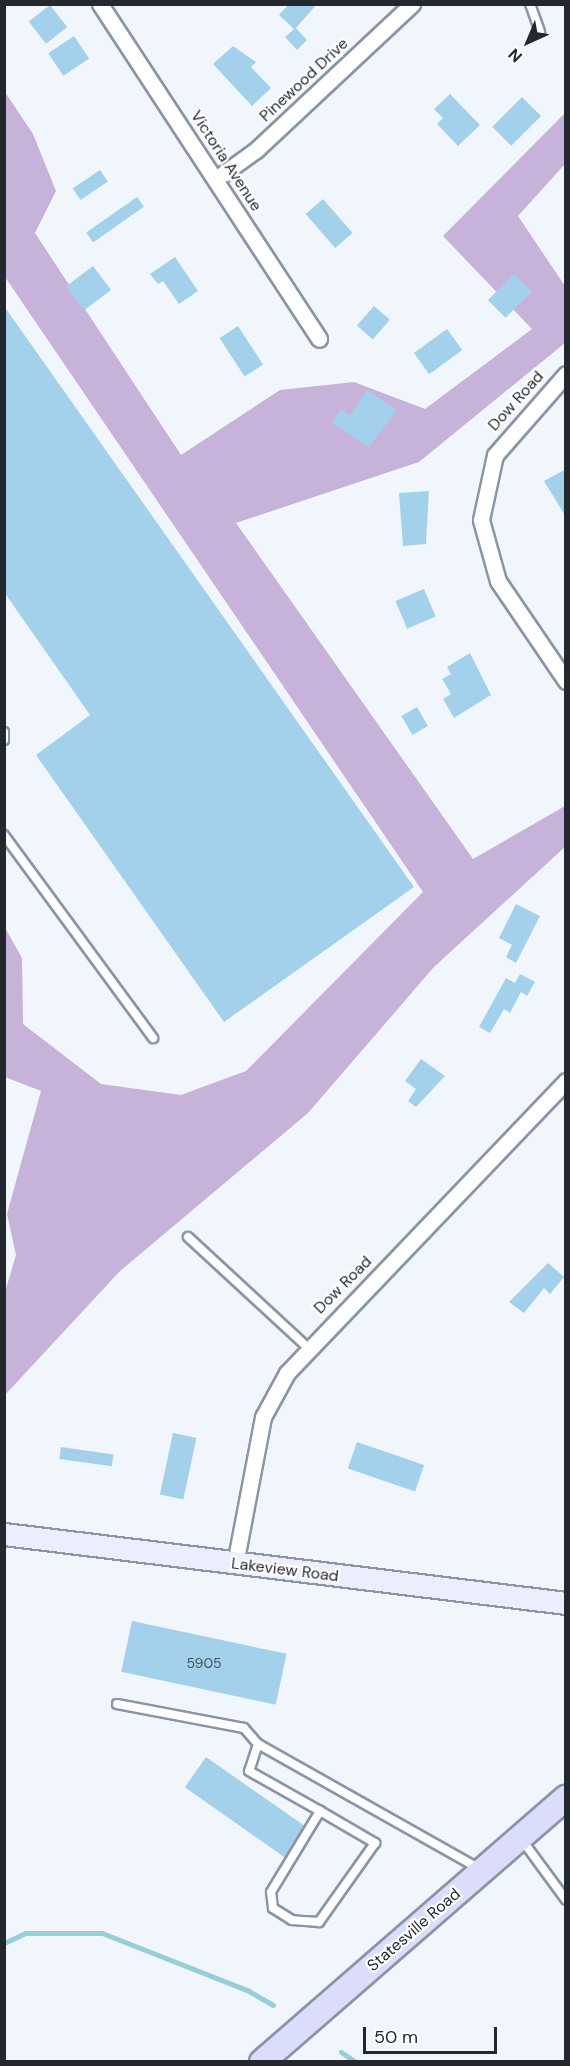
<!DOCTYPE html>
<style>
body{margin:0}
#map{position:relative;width:570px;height:2066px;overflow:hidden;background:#f1f6fd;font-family:"DM Sans",sans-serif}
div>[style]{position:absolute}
.forest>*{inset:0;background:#c7b2da}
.stream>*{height:5px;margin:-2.5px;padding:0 2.5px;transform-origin:2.5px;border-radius:2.5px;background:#96cfd8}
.building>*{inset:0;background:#a3d1eb;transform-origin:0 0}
.roads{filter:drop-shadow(2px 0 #8a95a5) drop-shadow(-2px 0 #8a95a5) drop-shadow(0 2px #8a95a5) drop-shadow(0 -2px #8a95a5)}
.lane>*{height:8px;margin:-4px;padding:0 4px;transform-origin:4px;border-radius:4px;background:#fff}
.street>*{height:15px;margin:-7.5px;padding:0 7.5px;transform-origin:7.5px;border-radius:7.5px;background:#fff}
.secondary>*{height:21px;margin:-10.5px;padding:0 10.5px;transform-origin:10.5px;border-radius:10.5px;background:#edeefd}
.primary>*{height:24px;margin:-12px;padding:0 12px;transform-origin:12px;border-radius:12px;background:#dcddfb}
span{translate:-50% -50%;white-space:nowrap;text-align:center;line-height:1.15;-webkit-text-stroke:4.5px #fff;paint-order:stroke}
.number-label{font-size:14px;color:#43525d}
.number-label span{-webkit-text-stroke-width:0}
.street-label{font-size:16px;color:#23272e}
.frame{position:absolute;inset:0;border:6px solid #23272e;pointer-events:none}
.north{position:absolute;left:498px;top:12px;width:60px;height:60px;-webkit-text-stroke:4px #fff;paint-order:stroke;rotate:224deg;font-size:16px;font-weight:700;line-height:24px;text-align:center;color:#23272e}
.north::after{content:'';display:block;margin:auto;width:21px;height:27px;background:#23272e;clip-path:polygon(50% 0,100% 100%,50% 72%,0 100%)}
.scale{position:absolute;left:363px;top:2027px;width:134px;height:27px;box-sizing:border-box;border:3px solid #23272e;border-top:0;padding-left:8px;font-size:18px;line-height:21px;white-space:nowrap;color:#23272e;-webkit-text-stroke:4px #fff;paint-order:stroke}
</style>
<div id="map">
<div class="forest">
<i style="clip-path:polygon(5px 92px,33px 134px,56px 191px,35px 233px,181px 455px,280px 390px,354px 382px,425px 409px,532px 329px,443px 236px,565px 113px,565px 164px,518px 216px,565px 286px,565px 343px,419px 462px,236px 523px,473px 859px,565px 806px,566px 846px,434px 967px,308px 1113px,120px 1271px,5px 1395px,5px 1292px,16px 1255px,7px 1214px,41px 1091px,5px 1077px,4px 926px,22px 958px,23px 1024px,101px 1084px,181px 1095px,246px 1071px,423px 892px,5px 277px)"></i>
</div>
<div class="stream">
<i style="left:4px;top:1943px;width:23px;rotate:-25deg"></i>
<i style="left:25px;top:1933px;width:77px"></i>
<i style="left:102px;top:1933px;width:156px;rotate:21.5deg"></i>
<i style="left:247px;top:1990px;width:30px;rotate:30deg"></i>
<i style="left:341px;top:2052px;width:18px;rotate:34deg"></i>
</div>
<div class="building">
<i style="clip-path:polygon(289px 4px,317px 4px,296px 28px,307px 40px,297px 50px,285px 37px,294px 29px,279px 15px)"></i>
<i style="left:50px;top:5px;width:28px;height:27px;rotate:52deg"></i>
<i style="left:74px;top:36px;width:27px;height:31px;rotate:56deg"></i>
<i style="clip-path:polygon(233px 46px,256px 62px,251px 67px,271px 88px,252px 106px,213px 64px)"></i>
<i style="clip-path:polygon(450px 94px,480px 125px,458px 146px,437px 124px,443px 118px,434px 109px)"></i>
<i style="left:522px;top:97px;width:27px;height:42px;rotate:45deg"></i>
<i style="left:100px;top:170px;width:14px;height:33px;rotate:56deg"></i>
<i style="left:137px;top:197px;width:12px;height:62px;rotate:55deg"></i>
<i style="left:323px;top:199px;width:45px;height:23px;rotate:49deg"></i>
<i style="clip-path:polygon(175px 257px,198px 291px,179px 304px,163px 281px,158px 284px,150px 274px)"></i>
<i style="left:93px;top:266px;width:30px;height:34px;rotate:53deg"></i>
<i style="left:514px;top:274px;width:25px;height:37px;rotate:45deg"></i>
<i style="clip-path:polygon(4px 306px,414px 887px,224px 1022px,36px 755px,90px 715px,4px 592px)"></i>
<i style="left:374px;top:306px;width:21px;height:26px;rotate:41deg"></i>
<i style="left:238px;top:326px;width:46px;height:22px;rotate:57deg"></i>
<i style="left:447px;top:329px;width:26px;height:41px;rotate:54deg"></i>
<i style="clip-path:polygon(367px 390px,397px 410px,369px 447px,332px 423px,341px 409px,350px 415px)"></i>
<i style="clip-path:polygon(566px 469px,566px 517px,544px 481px)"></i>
<i style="clip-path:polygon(429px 491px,426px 544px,403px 546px,399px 493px)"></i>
<i style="left:424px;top:589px;width:30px;height:31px;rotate:67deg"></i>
<i style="clip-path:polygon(470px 653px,491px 695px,454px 718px,443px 699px,451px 694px,442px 679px,451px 674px,447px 667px)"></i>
<i style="left:417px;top:707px;width:22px;height:18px;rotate:60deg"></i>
<i style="clip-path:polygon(516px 904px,540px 916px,516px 963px,506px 957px,512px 945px,499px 938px)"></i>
<i style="clip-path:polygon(520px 974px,535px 982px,527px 996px,521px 992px,510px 1013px,504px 1009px,490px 1033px,479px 1027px,506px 978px,515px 983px)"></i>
<i style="clip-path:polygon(421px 1059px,445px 1076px,416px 1107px,408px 1101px,416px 1089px,405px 1081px)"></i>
<i style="clip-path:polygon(548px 1263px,564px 1277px,550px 1294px,544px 1288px,524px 1313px,509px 1302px)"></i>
<i style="left:173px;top:1433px;width:24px;height:63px;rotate:12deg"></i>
<i style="left:357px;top:1442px;width:71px;height:28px;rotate:19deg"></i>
<i style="left:61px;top:1447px;width:53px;height:12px;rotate:8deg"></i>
<i style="left:132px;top:1621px;width:158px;height:52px;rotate:12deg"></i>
<i style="left:206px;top:1757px;width:124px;height:37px;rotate:35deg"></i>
</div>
<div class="roads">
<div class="lane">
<i style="left:530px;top:4px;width:29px;rotate:70deg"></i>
<i style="left:4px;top:732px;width:8px;rotate:90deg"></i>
<i style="left:4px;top:835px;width:252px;rotate:53.7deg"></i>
<i style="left:188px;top:1237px;width:162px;rotate:42.7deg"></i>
<i style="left:117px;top:1704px;width:129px;rotate:10.7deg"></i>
<i style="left:244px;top:1728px;width:21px;rotate:49deg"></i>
<i style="left:258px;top:1744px;width:253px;rotate:29.4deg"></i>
<i style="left:258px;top:1744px;width:28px;rotate:108deg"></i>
<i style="left:249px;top:1771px;width:81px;rotate:29.4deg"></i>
<i style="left:320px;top:1811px;width:64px;rotate:30.2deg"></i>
<i style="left:375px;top:1843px;width:97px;rotate:125.3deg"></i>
<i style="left:319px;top:1922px;width:27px;rotate:-176deg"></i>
<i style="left:292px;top:1920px;width:22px;rotate:-148deg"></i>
<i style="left:273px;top:1908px;width:16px;rotate:-97deg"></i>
<i style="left:271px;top:1892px;width:95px;rotate:-58.8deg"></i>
<i style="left:522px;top:1840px;width:74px;rotate:53.7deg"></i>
</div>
<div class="street">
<i style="left:100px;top:4px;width:400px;rotate:56.8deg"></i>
<i style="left:217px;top:178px;width:48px;rotate:-35.7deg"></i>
<i style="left:256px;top:150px;width:214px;rotate:-43.1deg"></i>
<i style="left:566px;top:374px;width:108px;rotate:131.2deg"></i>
<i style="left:495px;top:455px;width:66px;rotate:102.2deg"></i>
<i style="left:481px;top:520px;width:63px;rotate:74.4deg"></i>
<i style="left:498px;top:581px;width:121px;rotate:55.8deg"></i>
<i style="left:235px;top:1564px;width:150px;rotate:-79.2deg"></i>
<i style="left:263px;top:1417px;width:50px;rotate:-61.4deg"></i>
<i style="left:287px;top:1373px;width:404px;rotate:-46.3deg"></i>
</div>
<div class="secondary">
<i style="left:4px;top:1534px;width:566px;rotate:7deg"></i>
</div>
<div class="primary">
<i style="left:262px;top:2062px;width:403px;rotate:-41deg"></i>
</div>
</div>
<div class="number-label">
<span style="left:204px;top:1663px">5905</span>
</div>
<div class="street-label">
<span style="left:304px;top:80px;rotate:-43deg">Pinewood Drive</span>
<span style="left:226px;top:161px;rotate:57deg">Victoria Avenue</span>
<span style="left:516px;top:401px;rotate:-48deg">Dow Road</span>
<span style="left:343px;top:1285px;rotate:-45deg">Dow Road</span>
<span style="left:285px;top:1570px;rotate:7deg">Lakeview Road</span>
<span style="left:414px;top:1930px;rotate:-41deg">Statesville Road</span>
</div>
<div class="frame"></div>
<div class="north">N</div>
<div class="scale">50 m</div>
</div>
